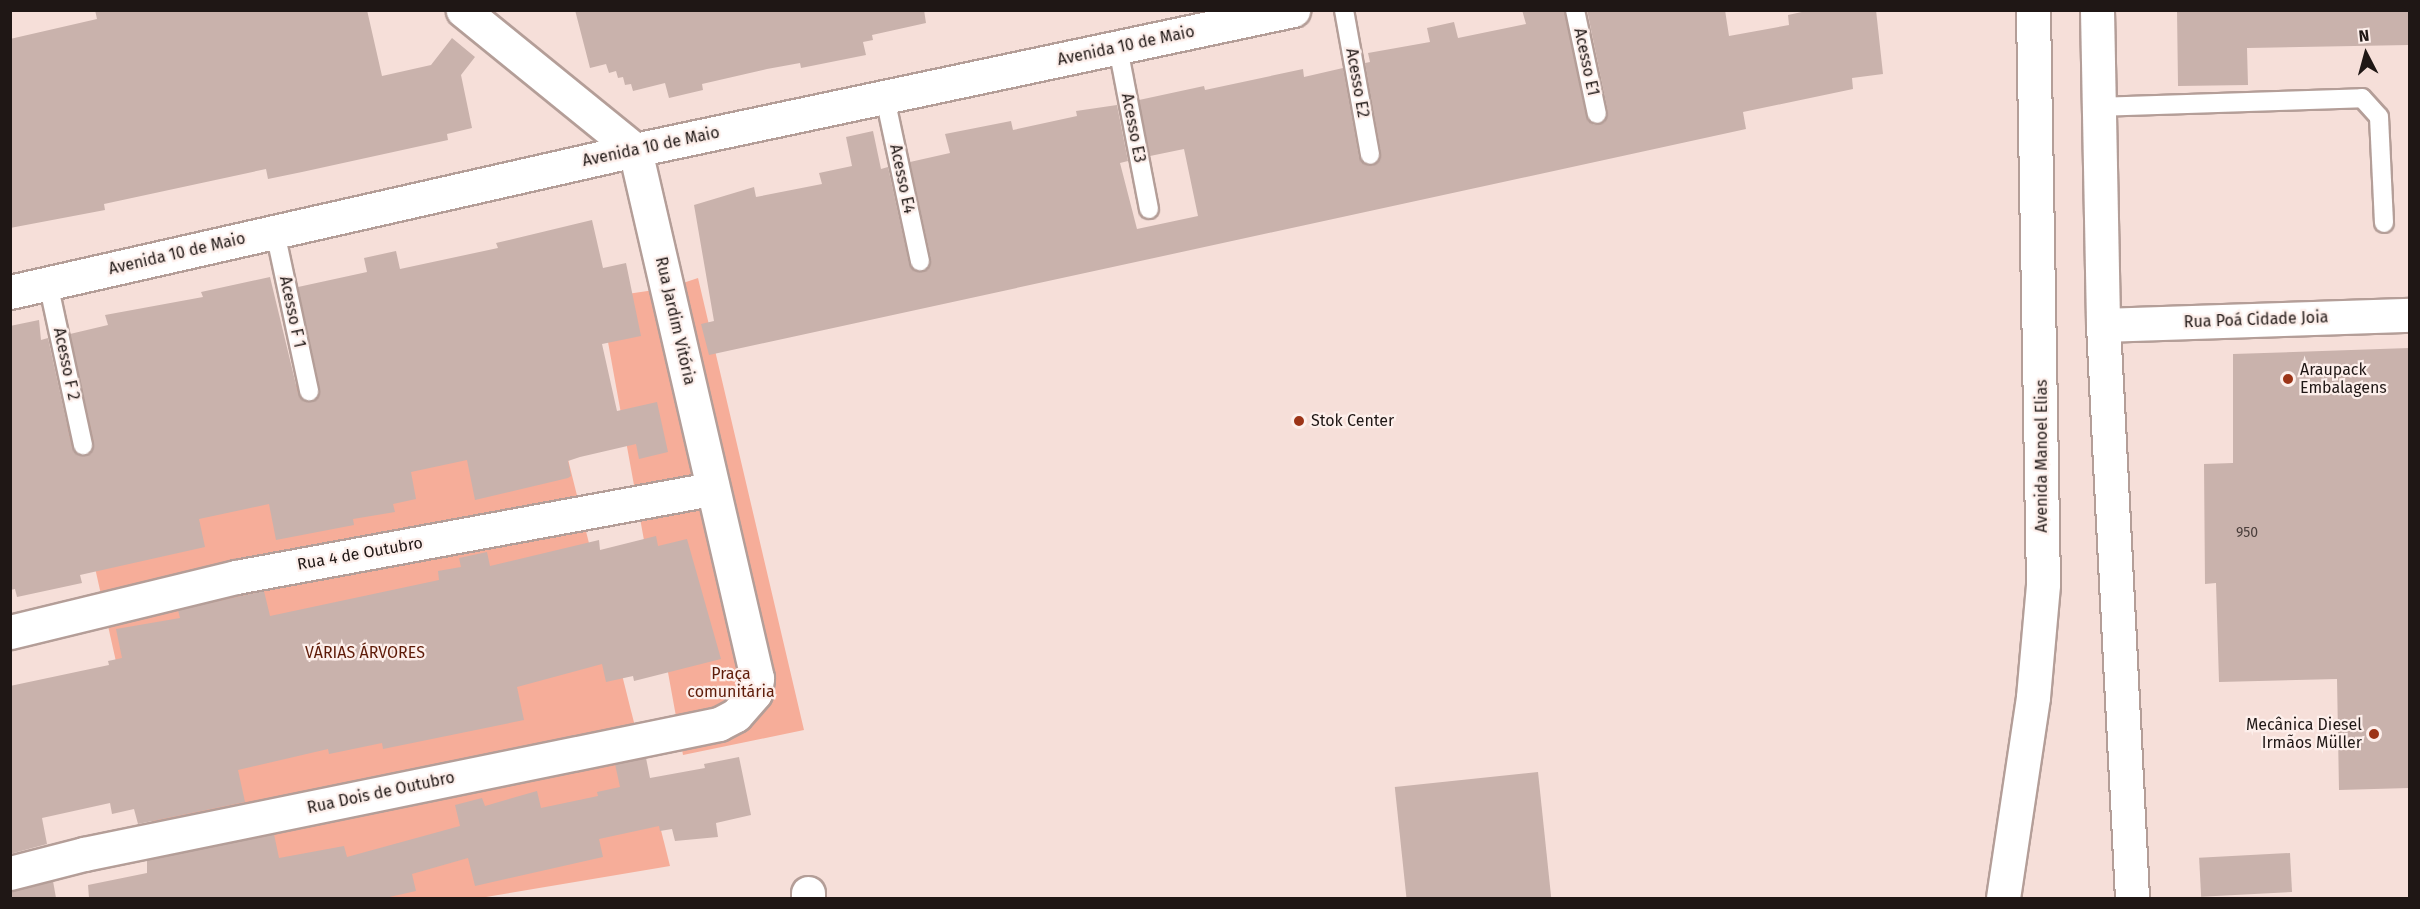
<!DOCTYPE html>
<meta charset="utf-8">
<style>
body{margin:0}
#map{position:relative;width:2420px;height:909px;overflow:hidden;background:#f6dfd9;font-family:"Fira Sans",sans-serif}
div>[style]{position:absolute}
.green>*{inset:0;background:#f6ad99}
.building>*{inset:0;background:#c9b2ac;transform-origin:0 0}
.roads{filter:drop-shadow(2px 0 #b49e98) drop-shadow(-2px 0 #b49e98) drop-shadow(0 2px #b49e98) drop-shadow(0 -2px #b49e98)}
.lane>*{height:18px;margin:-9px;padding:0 9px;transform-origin:9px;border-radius:9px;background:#fff}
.street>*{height:33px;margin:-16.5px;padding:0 16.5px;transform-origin:16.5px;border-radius:16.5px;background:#fff}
.secondary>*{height:33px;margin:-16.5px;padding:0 16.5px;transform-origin:16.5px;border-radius:16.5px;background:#fff}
.dots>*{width:16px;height:16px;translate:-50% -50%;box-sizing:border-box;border:3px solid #fdefeb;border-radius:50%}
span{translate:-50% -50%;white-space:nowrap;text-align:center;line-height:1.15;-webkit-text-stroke:4.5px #fdefeb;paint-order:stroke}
.number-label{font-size:14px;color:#4a3e3b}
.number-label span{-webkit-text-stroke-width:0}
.street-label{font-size:16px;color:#1f1715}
.poi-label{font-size:16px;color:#1f1715}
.left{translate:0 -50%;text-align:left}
.right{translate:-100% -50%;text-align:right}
.park-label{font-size:16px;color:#5e1b08}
.frame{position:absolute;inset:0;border:12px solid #1f1715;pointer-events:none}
.north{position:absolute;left:2336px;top:24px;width:60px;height:60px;-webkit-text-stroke:4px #fdefeb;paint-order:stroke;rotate:354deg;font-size:16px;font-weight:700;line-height:24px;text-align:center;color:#1f1715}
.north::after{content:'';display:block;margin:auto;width:21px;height:27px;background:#1f1715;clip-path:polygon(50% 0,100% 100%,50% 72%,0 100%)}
</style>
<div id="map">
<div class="green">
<i style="clip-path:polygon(698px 278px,804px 730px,683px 755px,600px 298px,668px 288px)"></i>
<i style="clip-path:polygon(539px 344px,670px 866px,480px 898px,169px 898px,63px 425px)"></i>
</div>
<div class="building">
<i style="clip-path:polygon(95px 10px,367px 10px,382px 76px,431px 65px,452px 38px,475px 57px,461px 75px,472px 128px,447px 134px,448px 140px,302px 172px,268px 179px,266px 169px,104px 204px,105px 210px,10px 228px,10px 39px,97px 19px)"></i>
<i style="clip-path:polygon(575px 10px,924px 10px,926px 23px,872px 35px,873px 40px,863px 42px,866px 55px,801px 68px,800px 63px,767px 69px,702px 84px,703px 90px,669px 98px,665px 83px,633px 91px,631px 84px,625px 85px,623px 77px,618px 78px,616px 71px,609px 73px,606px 64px,590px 68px)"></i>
<i style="clip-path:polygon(1522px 10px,1564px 10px,1586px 116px,1594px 125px,1604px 123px,1608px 112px,1587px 10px,1725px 10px,1729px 36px,1789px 25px,1788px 15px,1811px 10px,1876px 10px,1883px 74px,1852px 78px,1853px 89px,1743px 112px,1746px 129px,709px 355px,701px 324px,714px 321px,694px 205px,754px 187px,756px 197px,822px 184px,819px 173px,852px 166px,846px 137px,873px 131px,881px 169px,888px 167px,909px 263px,922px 272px,928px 269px,931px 259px,910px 162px,950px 153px,945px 134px,1011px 121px,1013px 130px,1077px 116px,1076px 111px,1117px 105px,1128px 161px,1120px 163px,1137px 229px,1198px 216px,1184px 149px,1150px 156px,1139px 100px,1204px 86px,1205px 90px,1303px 69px,1304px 77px,1343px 68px,1359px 157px,1366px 165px,1373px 166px,1381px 153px,1365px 63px,1370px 62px,1368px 53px,1430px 42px,1427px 28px,1454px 22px,1458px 38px,1526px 24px)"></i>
<i style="clip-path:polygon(2177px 10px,2409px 10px,2409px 45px,2247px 48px,2248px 85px,2178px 86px)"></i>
<i style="clip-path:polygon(592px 220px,603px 268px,626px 263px,641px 336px,602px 344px,617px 411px,657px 402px,668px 452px,639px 459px,636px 444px,580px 457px,568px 461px,571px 476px,568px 478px,475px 500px,467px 460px,411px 472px,416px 499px,393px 504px,395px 512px,353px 519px,354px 525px,276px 540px,269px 504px,199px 519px,205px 547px,80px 575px,82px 583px,17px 597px,15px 589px,10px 590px,10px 326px,39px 320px,41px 340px,48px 338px,72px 447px,85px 456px,91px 453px,94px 443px,70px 334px,108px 325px,105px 315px,203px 297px,201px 292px,270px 277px,298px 393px,311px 402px,317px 399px,320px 389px,298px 287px,367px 272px,364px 258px,396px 251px,400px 269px,498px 248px,496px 243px)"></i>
<i style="clip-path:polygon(2409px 348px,2409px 788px,2339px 790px,2337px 679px,2219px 682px,2216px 583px,2205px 584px,2204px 464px,2233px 463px,2233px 354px)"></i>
<i style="clip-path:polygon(656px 536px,658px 546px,687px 539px,721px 659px,634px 681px,633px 676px,606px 682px,602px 664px,517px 687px,524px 720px,383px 749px,382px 743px,329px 754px,328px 749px,238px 770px,245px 802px,138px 824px,134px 809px,112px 814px,110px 803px,42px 818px,47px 844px,10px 854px,10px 686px,109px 665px,108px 661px,122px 658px,116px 629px,180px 618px,178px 610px,264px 591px,270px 616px,439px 580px,438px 571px,461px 567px,459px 558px,487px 552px,490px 566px,599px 540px,600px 550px)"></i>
<i style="clip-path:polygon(739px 757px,751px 815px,716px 823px,718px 837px,675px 841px,672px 829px,660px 831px,659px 826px,599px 839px,603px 857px,475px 886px,468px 858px,412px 874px,416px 891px,385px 898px,89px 898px,88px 885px,147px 873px,147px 860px,274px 834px,279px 858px,344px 846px,347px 857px,460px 826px,455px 805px,482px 798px,485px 806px,537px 791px,541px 808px,598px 796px,597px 792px,620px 787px,615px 764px,646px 758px,650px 778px,705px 768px,704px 764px)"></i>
<i style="left:1538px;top:772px;width:127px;height:144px;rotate:84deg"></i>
<i style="left:2290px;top:853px;width:39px;height:91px;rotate:87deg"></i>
<i style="clip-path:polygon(53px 881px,56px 898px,10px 898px,10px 891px)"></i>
</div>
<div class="roads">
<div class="lane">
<i style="left:1344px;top:10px;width:147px;rotate:79.8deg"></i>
<i style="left:1575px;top:10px;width:106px;rotate:78.1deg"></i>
<i style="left:1118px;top:48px;width:164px;rotate:79.1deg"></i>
<i style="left:885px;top:98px;width:167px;rotate:77.9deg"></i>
<i style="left:2096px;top:107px;width:266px;rotate:-1.9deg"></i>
<i style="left:2362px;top:98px;width:25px;rotate:48deg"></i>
<i style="left:2379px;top:117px;width:106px;rotate:87.3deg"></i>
<i style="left:275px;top:232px;width:163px;rotate:77.9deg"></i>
<i style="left:48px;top:283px;width:166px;rotate:77.8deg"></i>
</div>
<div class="street">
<i style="left:2103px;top:325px;width:307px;rotate:-1.9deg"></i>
<i style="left:10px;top:632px;width:233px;rotate:-13.7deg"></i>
<i style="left:236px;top:577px;width:485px;rotate:-10.5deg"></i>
<i style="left:10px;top:873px;width:76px;rotate:-14.4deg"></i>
<i style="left:84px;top:854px;width:648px;rotate:-11.57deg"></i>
<i style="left:719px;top:724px;width:19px;rotate:-28deg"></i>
<i style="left:736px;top:715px;width:29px;rotate:-49deg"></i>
<i style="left:755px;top:693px;width:15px;rotate:-82deg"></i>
<i style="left:757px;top:678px;width:542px;rotate:-103.01deg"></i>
<i style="left:635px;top:150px;width:222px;rotate:-140.9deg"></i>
<i style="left:808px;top:893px;width:5px;rotate:90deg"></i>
</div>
<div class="secondary">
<i style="left:2097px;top:10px;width:315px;rotate:88.9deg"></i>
<i style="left:2103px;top:325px;width:574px;rotate:87.1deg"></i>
<i style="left:10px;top:292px;width:641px;rotate:-12.8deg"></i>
<i style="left:635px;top:150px;width:673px;rotate:-12.01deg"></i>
<i style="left:2003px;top:898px;width:203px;rotate:-81.5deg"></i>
<i style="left:2033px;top:697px;width:113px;rotate:-84.9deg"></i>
<i style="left:2043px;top:584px;width:574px;rotate:-91deg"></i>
</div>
</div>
<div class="dots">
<i style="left:2288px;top:379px;background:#9c3417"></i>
<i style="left:1299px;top:421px;background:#9c3417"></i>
<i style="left:2374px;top:734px;background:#9c3417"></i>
</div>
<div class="number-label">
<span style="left:2247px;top:533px">950</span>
</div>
<div class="street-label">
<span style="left:1126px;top:46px;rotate:-12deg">Avenida 10 de Maio</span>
<span style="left:1586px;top:62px;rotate:78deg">Acesso E1</span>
<span style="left:1357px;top:83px;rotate:80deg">Acesso E2</span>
<span style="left:1133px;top:128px;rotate:79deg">Acesso E3</span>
<span style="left:651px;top:147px;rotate:-12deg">Avenida 10 de Maio</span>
<span style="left:902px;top:179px;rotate:78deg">Acesso E4</span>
<span style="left:177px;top:254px;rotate:-13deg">Avenida 10 de Maio</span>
<span style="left:292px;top:312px;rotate:78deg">Acesso F 1</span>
<span style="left:2256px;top:320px;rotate:-2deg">Rua Poá Cidade Joia</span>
<span style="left:675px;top:321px;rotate:77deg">Rua Jardim Vitória</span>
<span style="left:66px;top:364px;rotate:78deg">Acesso F 2</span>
<span style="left:2042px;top:456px;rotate:-90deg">Avenida Manoel Elias</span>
<span style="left:360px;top:554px;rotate:-10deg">Rua 4 de Outubro</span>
<span style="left:381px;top:793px;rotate:-12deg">Rua Dois de Outubro</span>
</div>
<div class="poi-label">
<span class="left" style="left:2300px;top:379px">Araupack<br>Embalagens</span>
<span class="left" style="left:1311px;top:421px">Stok Center</span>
<span class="right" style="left:2362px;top:734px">Mecânica Diesel<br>Irmãos Müller</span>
</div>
<div class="park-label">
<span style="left:365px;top:653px">VÁRIAS ÁRVORES</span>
<span style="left:731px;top:683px">Praça<br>comunitária</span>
</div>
<div class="frame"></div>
<div class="north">N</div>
</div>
